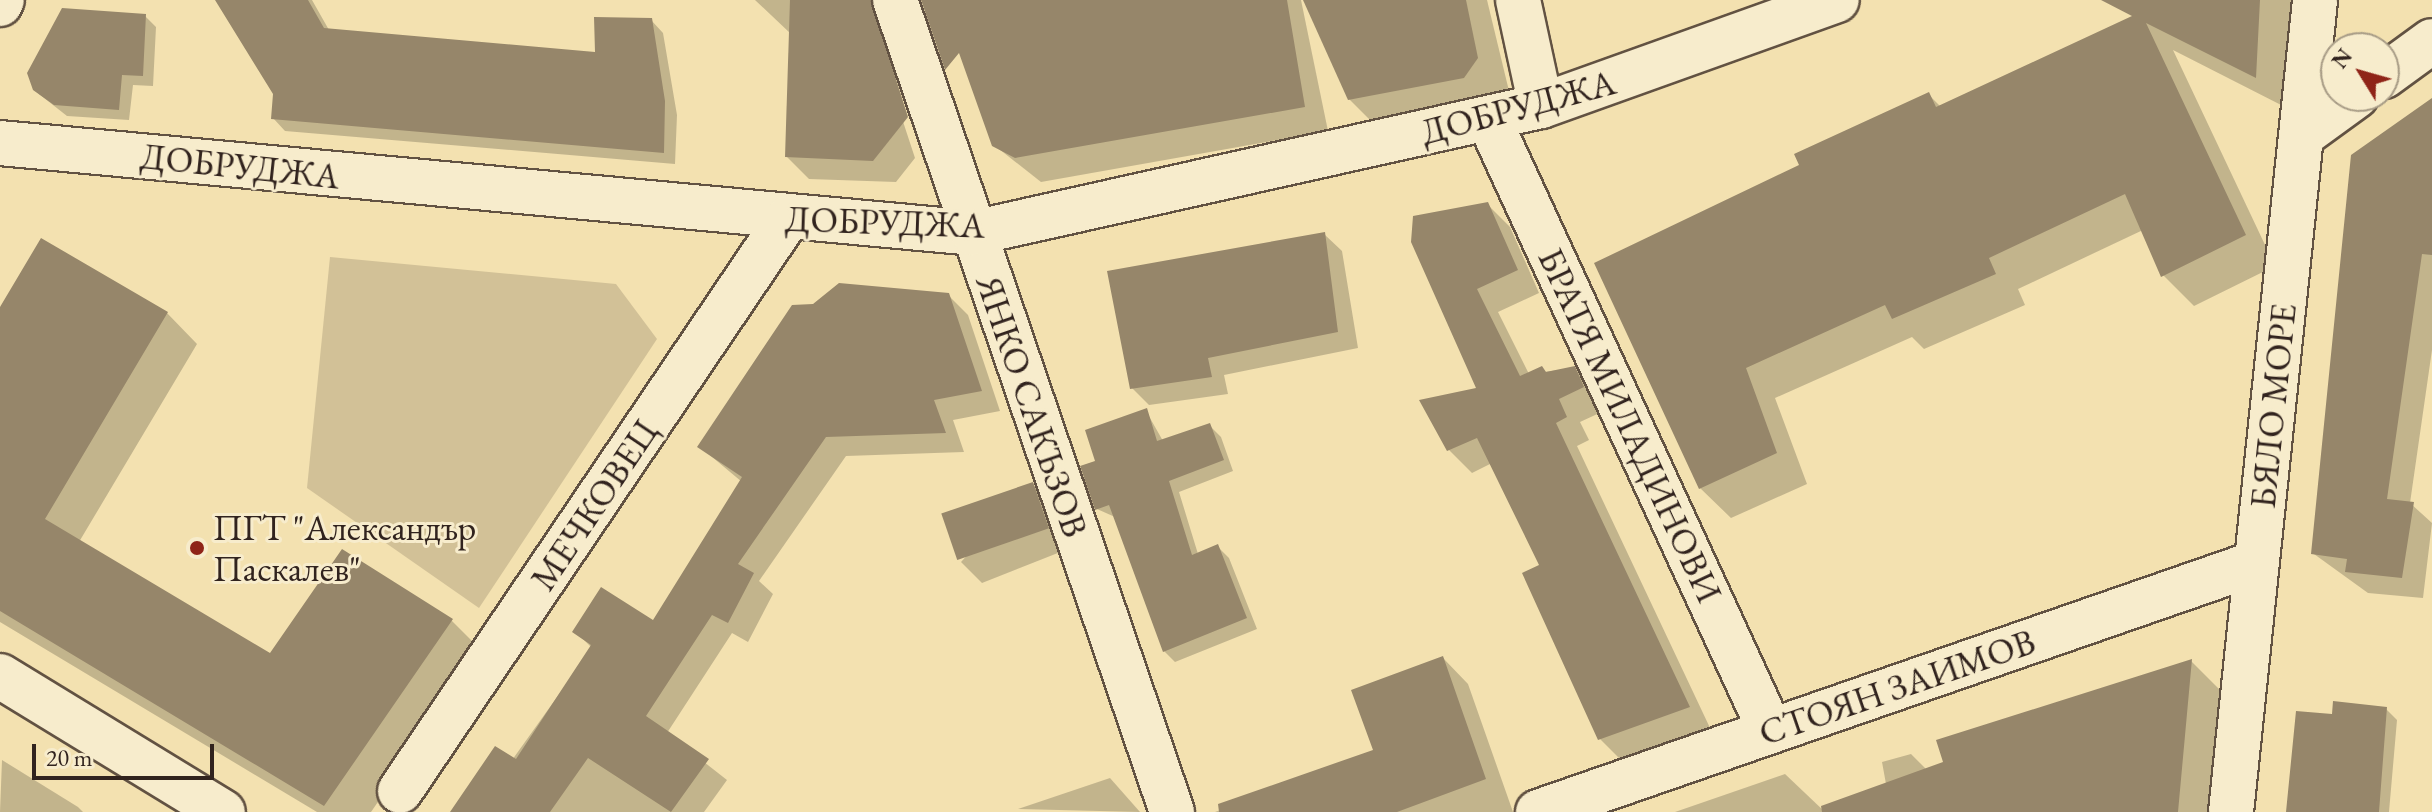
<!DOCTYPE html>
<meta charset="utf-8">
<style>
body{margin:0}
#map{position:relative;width:2432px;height:812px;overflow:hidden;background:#f3e1b0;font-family:"EB Garamond",serif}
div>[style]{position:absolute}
.green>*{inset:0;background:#d2c197}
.shadow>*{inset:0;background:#0003}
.building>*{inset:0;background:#96866a;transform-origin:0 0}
.roads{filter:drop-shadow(2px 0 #625242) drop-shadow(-2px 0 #625242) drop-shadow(0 2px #625242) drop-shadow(0 -2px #625242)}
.minor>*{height:44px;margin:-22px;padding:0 22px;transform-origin:22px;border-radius:22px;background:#f7eccc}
.tertiary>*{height:44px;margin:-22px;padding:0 22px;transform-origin:22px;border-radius:22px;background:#f7eccc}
.dots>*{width:22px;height:22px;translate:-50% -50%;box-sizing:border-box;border:4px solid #f7eccc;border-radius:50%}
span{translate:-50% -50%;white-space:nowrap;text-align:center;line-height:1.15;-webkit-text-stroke:6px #f7eccc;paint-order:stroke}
.street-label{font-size:36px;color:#31231e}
.poi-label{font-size:36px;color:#31231e}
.left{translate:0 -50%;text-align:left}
.north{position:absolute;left:2320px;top:32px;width:80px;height:80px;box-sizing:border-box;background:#f7eccc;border:2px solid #a89c86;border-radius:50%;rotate:307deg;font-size:22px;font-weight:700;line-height:32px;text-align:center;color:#31231e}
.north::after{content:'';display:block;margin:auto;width:28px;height:36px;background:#8f2418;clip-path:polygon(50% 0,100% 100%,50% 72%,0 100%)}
.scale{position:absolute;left:32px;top:744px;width:182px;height:36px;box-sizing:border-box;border:4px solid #31231e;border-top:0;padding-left:10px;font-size:24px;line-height:28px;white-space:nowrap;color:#31231e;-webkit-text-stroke:6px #f7eccc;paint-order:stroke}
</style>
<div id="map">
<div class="green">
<i style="clip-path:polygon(330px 257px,616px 284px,657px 339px,479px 608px,307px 488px)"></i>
</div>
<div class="shadow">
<i style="clip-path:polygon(218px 0,312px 0,329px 30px,597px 54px,651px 20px,663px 33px,677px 115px,675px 164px,285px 131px,273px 118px,275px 94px)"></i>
<i style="clip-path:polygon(755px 0,863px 0,915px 158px,896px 182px,809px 179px,787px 157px,791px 34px)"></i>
<i style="clip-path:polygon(947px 0,1301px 0,1328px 131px,1041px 182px,994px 145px)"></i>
<i style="clip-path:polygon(1328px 0,1487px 0,1509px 91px,1381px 131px,1349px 99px)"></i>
<i style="clip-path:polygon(2170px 0,2291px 0,2285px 107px,2173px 50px,2275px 266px,2194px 306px,2163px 275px,2143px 230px,2018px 289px,2025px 305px,1924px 349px,1912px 337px,1775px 398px,1807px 484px,1731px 518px,1700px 488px,1802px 166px,1928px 94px,1941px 107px)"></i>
<i style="clip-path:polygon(145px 16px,156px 27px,153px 86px,133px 85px,129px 120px,67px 116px,39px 94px,29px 73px)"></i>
<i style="clip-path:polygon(2432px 100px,2432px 350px,2410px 503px,2432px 523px,2423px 598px,2368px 593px,2314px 554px)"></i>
<i style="clip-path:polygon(1487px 204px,1510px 227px,1539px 293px,1498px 312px,1529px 374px,1574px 368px,1597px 391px,1606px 410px,1580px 422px,1589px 440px,1577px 446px,1711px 730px,1622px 761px,1600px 739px,1542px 566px,1492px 463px,1472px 473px,1449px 450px,1479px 389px,1413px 242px)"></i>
<i style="clip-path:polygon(1324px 234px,1342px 251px,1358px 348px,1224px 375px,1228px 394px,1149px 405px,1132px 388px)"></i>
<i style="clip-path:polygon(948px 295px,968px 315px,1000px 411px,953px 420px,964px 452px,846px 456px,759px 581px,773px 594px,748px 642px,732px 633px,667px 733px,727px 780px,704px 812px,475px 812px,592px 648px,575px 631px,654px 623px,742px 482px,699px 446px)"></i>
<i style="clip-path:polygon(0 311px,167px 313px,197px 344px,79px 542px,271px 656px,343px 552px,452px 621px,482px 651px,371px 812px,317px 812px,0 622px)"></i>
<i style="clip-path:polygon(1146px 411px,1163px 441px,1210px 426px,1221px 437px,1233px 471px,1179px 492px,1198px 554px,1218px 547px,1229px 558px,1257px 629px,1175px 662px,1164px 651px,1115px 517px,1097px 509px,1098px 462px)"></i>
<i style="clip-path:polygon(1032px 484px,1053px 504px,1068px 549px,982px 583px,961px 562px)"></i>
<i style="clip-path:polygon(1443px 658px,1468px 684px,1513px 812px,1215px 812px,1376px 752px)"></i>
<i style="clip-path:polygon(2191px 661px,2224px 694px,2214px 812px,1846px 812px,1886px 784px,1882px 762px,1911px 754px,1927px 770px)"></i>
<i style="clip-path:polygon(2386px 709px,2397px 720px,2389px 812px,2288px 812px)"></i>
<i style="clip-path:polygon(2px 760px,78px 807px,83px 812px,0 812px)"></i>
<i style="clip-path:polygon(1785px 774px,1825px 812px,1675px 812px)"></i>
<i style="clip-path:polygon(1110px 778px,1140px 812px,1018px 809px)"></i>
</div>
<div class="building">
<i style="clip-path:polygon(215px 0,308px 0,324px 28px,595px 52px,594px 17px,652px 18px,665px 101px,664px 153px,271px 119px,273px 94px)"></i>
<i style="clip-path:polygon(790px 0,871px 0,908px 117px,873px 161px,785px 157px)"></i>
<i style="clip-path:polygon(921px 0,1287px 0,1305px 107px,1015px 158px,992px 146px,959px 53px,945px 70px)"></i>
<i style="clip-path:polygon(1303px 0,1466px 0,1478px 58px,1464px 78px,1348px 100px)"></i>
<i style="clip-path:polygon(2101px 0,2260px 0,2256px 78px,2146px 23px,2246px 235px,2161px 277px,2125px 194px,1989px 258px,1996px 274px,1892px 319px,1885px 305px,1746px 368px,1777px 453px,1699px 489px,1594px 263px,1799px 165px,1794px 154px,1929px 92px,1936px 107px,2132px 16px)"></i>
<i style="clip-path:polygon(62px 8px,146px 14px,143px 76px,122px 75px,119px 110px,54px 105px,33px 90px,27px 73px)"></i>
<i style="clip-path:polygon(2432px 98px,2432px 255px,2422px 254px,2387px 499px,2414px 502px,2402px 578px,2345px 572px,2347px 559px,2311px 554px,2351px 155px)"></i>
<i style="clip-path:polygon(1488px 202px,1518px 270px,1477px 289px,1520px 376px,1542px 366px,1546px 372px,1575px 366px,1584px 387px,1559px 399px,1567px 417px,1556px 423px,1690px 707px,1598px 740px,1522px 573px,1539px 565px,1477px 438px,1447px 451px,1419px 400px,1476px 388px,1411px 242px,1413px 216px)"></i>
<i style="clip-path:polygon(1325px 232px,1338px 332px,1208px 358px,1212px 377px,1130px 389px,1107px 271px)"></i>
<i style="clip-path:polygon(41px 238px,168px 312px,45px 519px,270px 653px,342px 549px,453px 619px,324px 806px,0 611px,0 307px)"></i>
<i style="clip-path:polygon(839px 283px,949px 293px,982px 391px,934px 400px,946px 433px,826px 437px,738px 564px,754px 573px,728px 623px,712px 615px,646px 716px,709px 759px,671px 812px,588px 758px,550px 812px,450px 812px,495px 746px,516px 759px,591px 645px,572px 632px,601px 587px,653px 620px,742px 477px,697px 447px,792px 305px,813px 304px)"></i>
<i style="clip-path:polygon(1147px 408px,1157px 441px,1210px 423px,1224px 460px,1169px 481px,1192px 555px,1218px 544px,1247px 618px,1163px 652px,1109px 505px,1095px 510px,1080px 466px,1095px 461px,1085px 430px)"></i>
<i style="left:1033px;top:482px;width:49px;height:97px;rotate:71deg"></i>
<i style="clip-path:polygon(1443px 656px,1486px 779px,1397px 812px,1219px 812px,1218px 804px,1373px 750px,1351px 690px)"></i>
<i style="clip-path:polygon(2192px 659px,2178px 812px,1822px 812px,1821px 806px,1943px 762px,1936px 740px)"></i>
<i style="clip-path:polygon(2333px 701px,2387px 707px,2379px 812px,2286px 812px,2296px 711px,2332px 714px)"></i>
</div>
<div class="roads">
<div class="minor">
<i style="left:895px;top:0;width:858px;rotate:71.16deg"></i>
<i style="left:1518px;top:0;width:108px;rotate:77.8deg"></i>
<i style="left:2384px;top:76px;width:59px;rotate:-36.1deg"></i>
<i style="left:1489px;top:120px;width:672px;rotate:65.27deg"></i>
<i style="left:2301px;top:136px;width:68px;rotate:-36deg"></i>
<i style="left:0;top:143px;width:977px;rotate:5.28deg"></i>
<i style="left:973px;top:233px;width:582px;rotate:-12.6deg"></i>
<i style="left:1541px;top:106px;width:314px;rotate:-19.7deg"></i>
<i style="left:0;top:676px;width:261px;rotate:31.4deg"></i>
<i style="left:400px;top:791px;width:691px;rotate:-55.92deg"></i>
<i style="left:1538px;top:812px;width:760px;rotate:-19.13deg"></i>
<i style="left:2231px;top:812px;width:816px;rotate:-84.09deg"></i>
</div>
<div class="tertiary">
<i style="left:0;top:4px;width:4px;rotate:-63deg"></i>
</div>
</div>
<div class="dots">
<i style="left:197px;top:548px;background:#8f2418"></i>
</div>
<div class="street-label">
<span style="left:1518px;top:107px;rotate:-15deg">ДОБРУДЖА</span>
<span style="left:240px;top:166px;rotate:6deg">ДОБРУДЖА</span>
<span style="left:885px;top:222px;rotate:2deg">ДОБРУДЖА</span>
<span style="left:1032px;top:406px;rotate:71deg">ЯНКО САКЪЗОВ</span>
<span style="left:2273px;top:406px;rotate:-84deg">БЯЛО МОРЕ</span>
<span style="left:1630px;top:425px;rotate:65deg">БРАТЯ МИЛАДИНОВИ</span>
<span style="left:594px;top:505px;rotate:-56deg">МЕЧКОВЕЦ</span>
<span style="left:1897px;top:687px;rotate:-19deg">СТОЯН ЗАИМОВ</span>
</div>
<div class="poi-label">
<span class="left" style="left:213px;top:548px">ПГТ "Александър<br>Паскалев"</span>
</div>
<div class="north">N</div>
<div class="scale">20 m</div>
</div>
